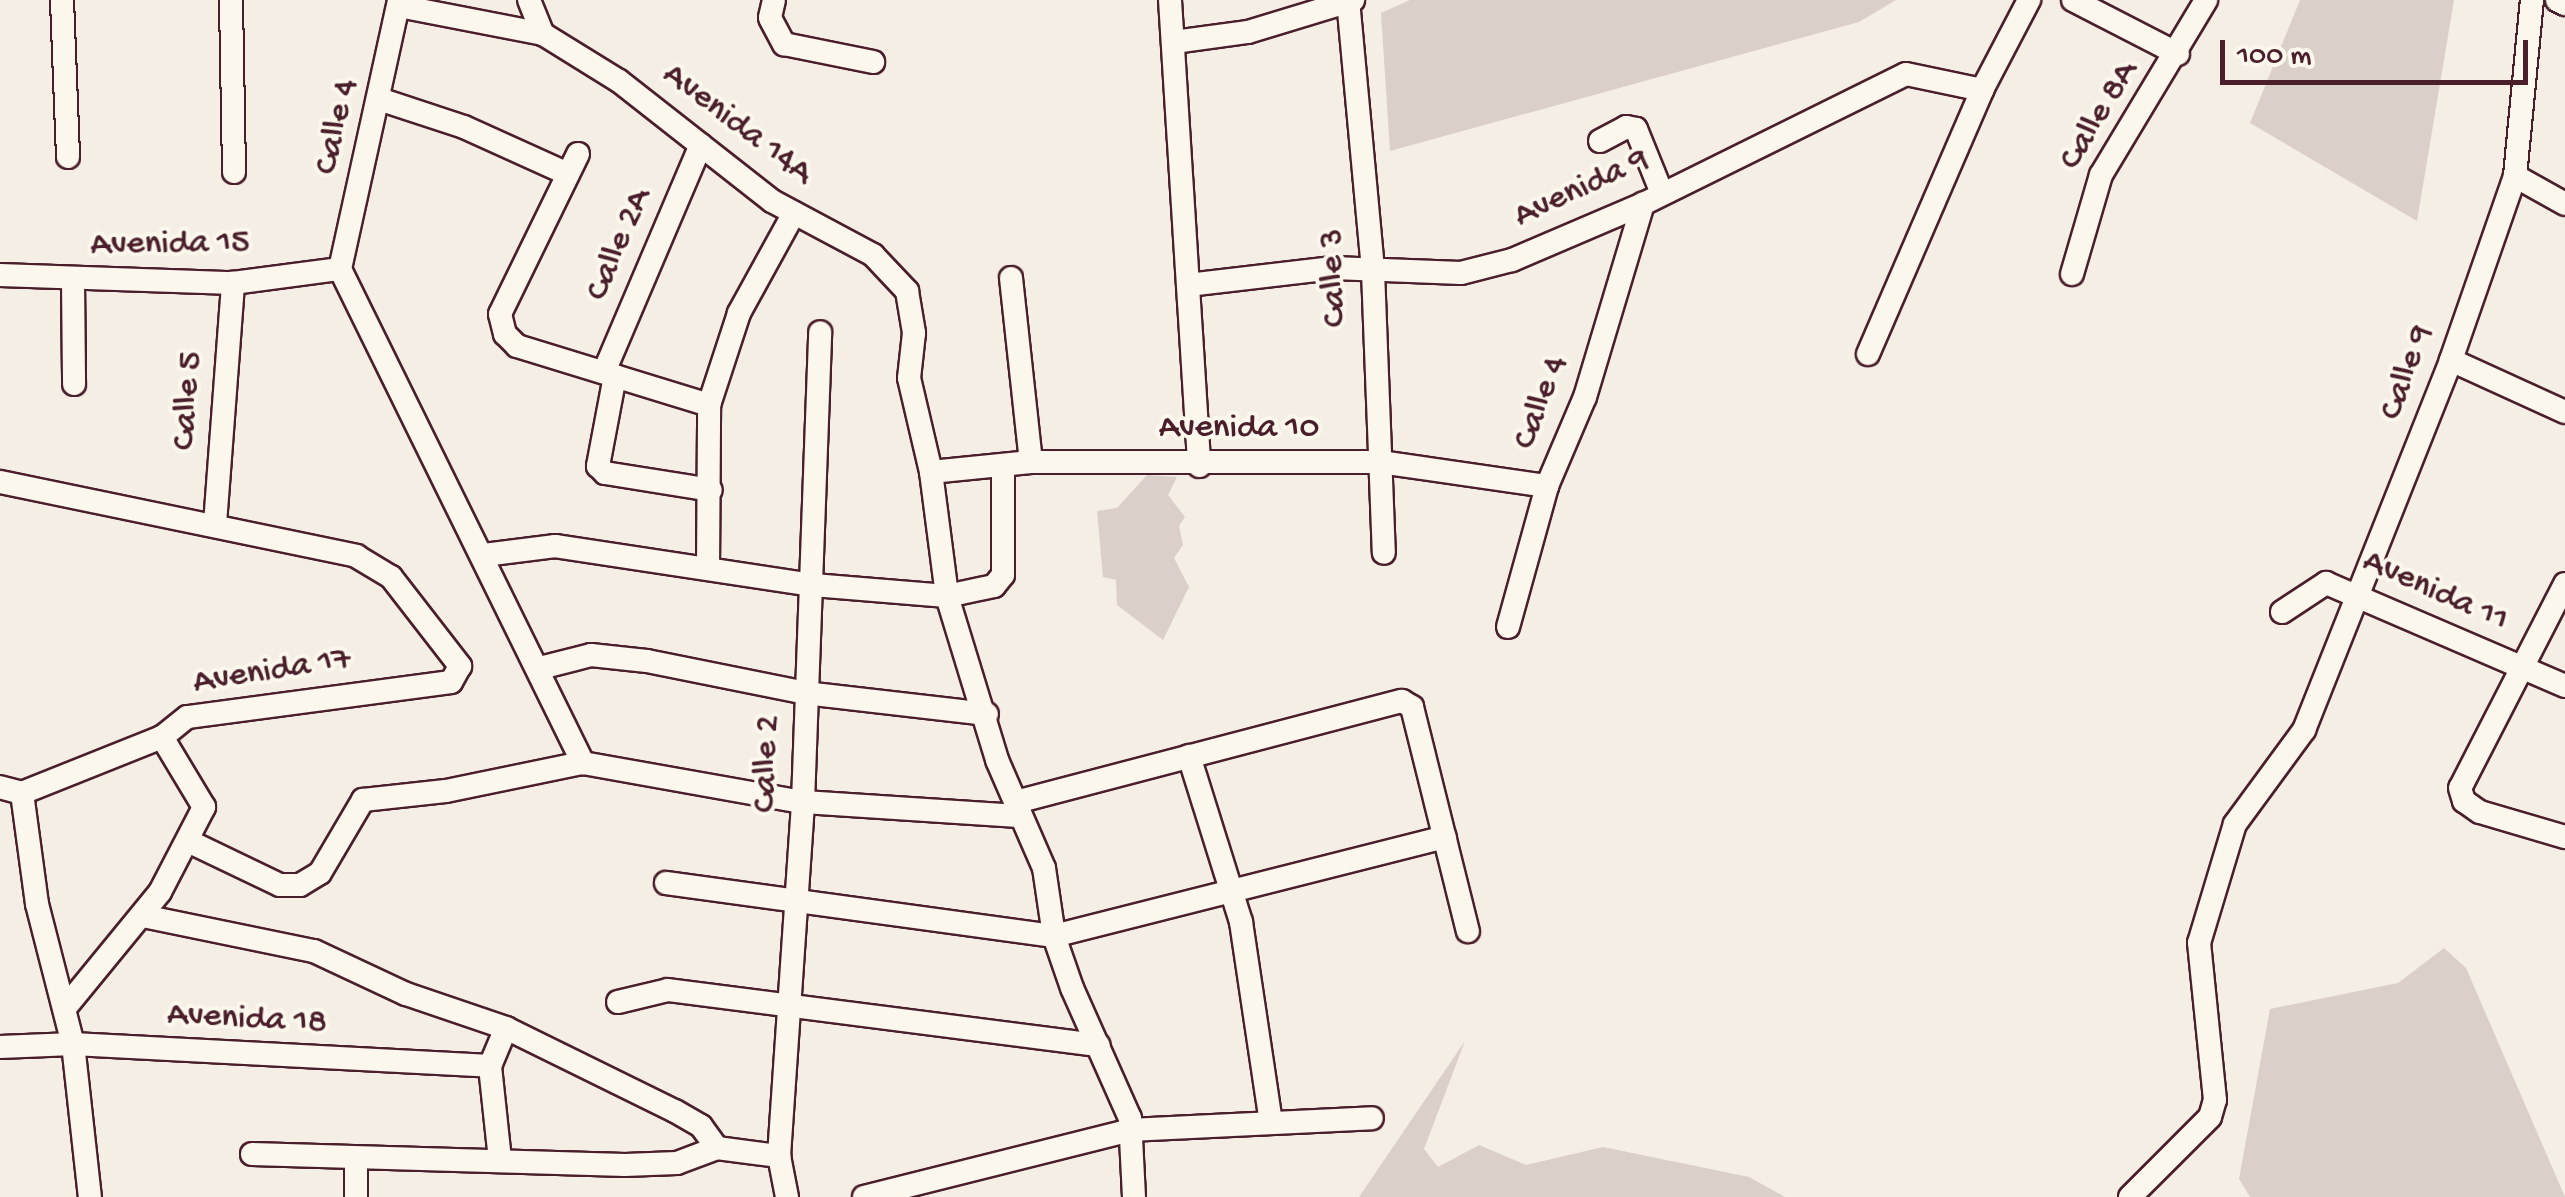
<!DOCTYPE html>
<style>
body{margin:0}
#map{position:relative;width:2565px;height:1197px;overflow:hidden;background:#f4eee4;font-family:"Gochi Hand",sans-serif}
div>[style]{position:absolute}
.green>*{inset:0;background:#dbd0c9}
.roads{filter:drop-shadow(2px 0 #4a1f2b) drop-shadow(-2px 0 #4a1f2b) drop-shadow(0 2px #4a1f2b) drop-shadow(0 -2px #4a1f2b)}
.minor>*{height:22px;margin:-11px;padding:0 11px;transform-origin:11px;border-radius:11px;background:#fbf7ec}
span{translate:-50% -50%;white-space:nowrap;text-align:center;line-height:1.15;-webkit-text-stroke:8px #fbf7ec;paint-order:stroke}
.street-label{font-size:35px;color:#4a1f2b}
.scale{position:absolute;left:2220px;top:40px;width:308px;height:45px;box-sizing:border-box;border:5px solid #4a1f2b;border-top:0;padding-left:12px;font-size:30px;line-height:35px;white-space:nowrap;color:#4a1f2b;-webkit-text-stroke:8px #fbf7ec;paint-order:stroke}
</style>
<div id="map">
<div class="green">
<i style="clip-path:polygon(1410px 0,1896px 0,1859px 22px,1390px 151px,1381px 13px)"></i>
<i style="clip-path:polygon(2300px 0,2454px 0,2417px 221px,2250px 123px)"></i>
<i style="clip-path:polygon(1147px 475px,1177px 477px,1168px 495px,1185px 517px,1179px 526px,1183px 545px,1174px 558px,1189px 587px,1163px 640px,1117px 605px,1116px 580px,1103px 577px,1097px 511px,1117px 508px)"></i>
<i style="clip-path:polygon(2444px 948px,2466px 968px,2565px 1197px,2250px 1197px,2239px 1179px,2270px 1009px,2398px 983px)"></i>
<i style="clip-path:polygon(1465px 1041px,1424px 1149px,1438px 1167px,1479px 1145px,1526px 1165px,1603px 1147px,1749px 1177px,1785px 1197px,1359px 1197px)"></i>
</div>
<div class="roads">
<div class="minor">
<i style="left:62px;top:0;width:157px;rotate:87.8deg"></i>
<i style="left:231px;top:0;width:172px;rotate:89deg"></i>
<i style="left:529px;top:0;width:37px;rotate:68deg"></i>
<i style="left:543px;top:34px;width:89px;rotate:31.7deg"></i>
<i style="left:619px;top:81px;width:194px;rotate:38.1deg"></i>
<i style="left:772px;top:201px;width:115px;rotate:28.1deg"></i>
<i style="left:873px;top:255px;width:50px;rotate:46.6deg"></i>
<i style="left:907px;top:291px;width:43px;rotate:80.5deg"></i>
<i style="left:914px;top:333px;width:45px;rotate:96.3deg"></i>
<i style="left:909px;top:378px;width:97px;rotate:76.8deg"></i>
<i style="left:931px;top:472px;width:125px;rotate:82.6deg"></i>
<i style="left:947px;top:596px;width:171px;rotate:73deg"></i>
<i style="left:997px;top:760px;width:118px;rotate:66.5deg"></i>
<i style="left:1044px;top:868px;width:69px;rotate:81.6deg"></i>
<i style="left:1054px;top:936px;width:55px;rotate:70.9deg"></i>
<i style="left:1072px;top:988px;width:142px;rotate:66deg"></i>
<i style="left:1130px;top:1118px;width:79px;rotate:87.1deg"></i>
<i style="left:774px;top:0;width:18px;rotate:103deg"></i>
<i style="left:770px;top:18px;width:30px;rotate:62deg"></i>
<i style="left:784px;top:44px;width:91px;rotate:11.4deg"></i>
<i style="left:1170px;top:0;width:467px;rotate:86.4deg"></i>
<i style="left:1348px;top:0;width:272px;rotate:84.7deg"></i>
<i style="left:1373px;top:271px;width:282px;rotate:87.8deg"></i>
<i style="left:2073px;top:0;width:118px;rotate:27.2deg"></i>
<i style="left:2557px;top:0;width:9px;rotate:27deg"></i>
<i style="left:399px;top:6px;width:147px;rotate:11deg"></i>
<i style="left:1174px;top:42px;width:75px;rotate:-7.7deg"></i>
<i style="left:1248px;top:32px;width:110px;rotate:-16.9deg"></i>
<i style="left:382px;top:100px;width:86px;rotate:18.2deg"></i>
<i style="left:464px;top:127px;width:114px;rotate:24.3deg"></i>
<i style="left:1600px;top:141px;width:30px;rotate:-28deg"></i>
<i style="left:1626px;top:127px;width:10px;rotate:11deg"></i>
<i style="left:1636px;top:129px;width:67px;rotate:68deg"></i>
<i style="left:578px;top:154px;width:178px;rotate:116deg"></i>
<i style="left:500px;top:314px;width:21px;rotate:76deg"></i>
<i style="left:505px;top:334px;width:17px;rotate:45deg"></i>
<i style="left:517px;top:346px;width:201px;rotate:17.1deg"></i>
<i style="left:2515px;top:176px;width:57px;rotate:29.2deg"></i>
<i style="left:340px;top:269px;width:551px;rotate:63.81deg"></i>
<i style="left:340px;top:269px;width:275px;rotate:-77.6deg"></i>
<i style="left:2072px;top:274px;width:103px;rotate:-73.7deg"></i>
<i style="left:2101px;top:175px;width:204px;rotate:-59deg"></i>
<i style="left:0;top:275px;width:233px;rotate:2deg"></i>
<i style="left:233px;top:283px;width:108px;rotate:-7.5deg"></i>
<i style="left:1011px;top:278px;width:185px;rotate:83.8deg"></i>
<i style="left:73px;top:281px;width:103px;rotate:89.4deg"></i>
<i style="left:1188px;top:285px;width:146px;rotate:-6.7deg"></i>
<i style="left:1333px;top:268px;width:128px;rotate:2.2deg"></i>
<i style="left:1461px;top:273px;width:53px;rotate:-14.3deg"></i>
<i style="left:1512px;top:260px;width:142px;rotate:-23.1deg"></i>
<i style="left:1643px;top:204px;width:293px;rotate:-26.3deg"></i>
<i style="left:1906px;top:74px;width:78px;rotate:11.9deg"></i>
<i style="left:1868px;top:354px;width:288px;rotate:-66.6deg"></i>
<i style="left:1982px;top:90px;width:102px;rotate:-62.4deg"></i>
<i style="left:2451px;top:360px;width:125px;rotate:24.5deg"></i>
<i style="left:604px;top:372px;width:247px;rotate:-66.9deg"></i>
<i style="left:615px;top:376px;width:92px;rotate:100.7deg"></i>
<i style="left:598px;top:466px;width:10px;rotate:45deg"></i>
<i style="left:605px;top:473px;width:107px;rotate:9.1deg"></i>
<i style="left:931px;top:472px;width:100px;rotate:-5.7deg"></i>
<i style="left:1031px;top:462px;width:349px"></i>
<i style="left:1380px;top:462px;width:169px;rotate:8.2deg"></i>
<i style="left:0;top:482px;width:364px;rotate:11.7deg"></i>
<i style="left:356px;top:556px;width:41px;rotate:31deg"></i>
<i style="left:391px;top:577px;width:113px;rotate:52.2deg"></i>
<i style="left:460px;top:666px;width:18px;rotate:119deg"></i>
<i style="left:451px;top:682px;width:266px;rotate:172.4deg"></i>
<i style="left:187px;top:717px;width:32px;rotate:141deg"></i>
<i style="left:162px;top:737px;width:151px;rotate:158.2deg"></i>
<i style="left:22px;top:793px;width:23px;rotate:-165deg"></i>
<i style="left:215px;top:524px;width:242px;rotate:-85.7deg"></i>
<i style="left:484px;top:555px;width:72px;rotate:-7.2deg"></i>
<i style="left:555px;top:546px;width:261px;rotate:8.6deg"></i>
<i style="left:813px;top:585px;width:134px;rotate:4.7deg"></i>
<i style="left:947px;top:596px;width:48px;rotate:-12deg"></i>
<i style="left:994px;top:586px;width:14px;rotate:-51deg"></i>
<i style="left:1003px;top:575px;width:109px;rotate:-90deg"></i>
<i style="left:708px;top:568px;width:163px;rotate:-89.6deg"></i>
<i style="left:709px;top:405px;width:97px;rotate:-71.9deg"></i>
<i style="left:739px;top:313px;width:114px;rotate:-61.2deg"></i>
<i style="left:2565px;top:584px;width:229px;rotate:117.2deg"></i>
<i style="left:2460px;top:788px;width:14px;rotate:73deg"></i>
<i style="left:2464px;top:801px;width:19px;rotate:35deg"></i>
<i style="left:2480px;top:812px;width:89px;rotate:16.4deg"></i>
<i style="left:2282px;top:612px;width:53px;rotate:-33.4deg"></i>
<i style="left:2326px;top:583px;width:260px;rotate:23.3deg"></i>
<i style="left:1508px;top:627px;width:146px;rotate:-74.5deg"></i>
<i style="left:1547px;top:486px;width:97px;rotate:-66.9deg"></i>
<i style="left:1585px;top:397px;width:202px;rotate:-73.3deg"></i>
<i style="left:540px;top:668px;width:53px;rotate:-14.3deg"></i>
<i style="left:591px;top:655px;width:56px;rotate:6.1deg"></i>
<i style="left:647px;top:661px;width:161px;rotate:11.4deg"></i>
<i style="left:805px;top:693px;width:183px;rotate:6.6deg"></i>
<i style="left:1189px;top:756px;width:174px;rotate:72.6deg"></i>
<i style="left:1241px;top:922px;width:202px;rotate:81.5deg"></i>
<i style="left:22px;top:793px;width:112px;rotate:82.3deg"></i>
<i style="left:37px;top:904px;width:145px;rotate:75.6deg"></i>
<i style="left:73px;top:1044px;width:154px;rotate:83.7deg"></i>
<i style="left:1016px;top:802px;width:399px;rotate:-14.7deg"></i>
<i style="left:1402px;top:701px;width:12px;rotate:31deg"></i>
<i style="left:1412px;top:707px;width:231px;rotate:76deg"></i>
<i style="left:188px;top:841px;width:102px;rotate:25.6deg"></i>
<i style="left:280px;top:885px;width:20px"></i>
<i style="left:300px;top:885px;width:23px;rotate:-31deg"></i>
<i style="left:320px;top:873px;width:85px;rotate:-59.5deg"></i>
<i style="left:363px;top:800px;width:83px;rotate:-6.2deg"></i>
<i style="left:446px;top:791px;width:140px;rotate:-11.6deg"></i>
<i style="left:583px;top:763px;width:223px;rotate:10.1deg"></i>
<i style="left:803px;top:802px;width:216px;rotate:3.7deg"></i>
<i style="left:666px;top:883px;width:392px;rotate:7.8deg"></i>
<i style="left:1054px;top:936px;width:403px;rotate:-14.2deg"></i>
<i style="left:143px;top:916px;width:175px;rotate:11.6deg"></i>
<i style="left:314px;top:951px;width:102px;rotate:25.1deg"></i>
<i style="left:406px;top:994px;width:106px;rotate:18.8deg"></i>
<i style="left:506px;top:1028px;width:188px;rotate:26.2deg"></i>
<i style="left:675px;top:1111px;width:30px;rotate:30deg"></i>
<i style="left:701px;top:1126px;width:27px;rotate:54deg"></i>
<i style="left:618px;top:1002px;width:51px;rotate:-13.5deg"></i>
<i style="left:668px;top:990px;width:434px;rotate:7.3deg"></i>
<i style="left:65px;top:1008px;width:150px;rotate:-50.7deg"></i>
<i style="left:160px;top:892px;width:96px;rotate:-62.6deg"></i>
<i style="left:204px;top:807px;width:82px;rotate:-121deg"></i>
<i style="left:0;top:1047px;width:73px;rotate:-2.4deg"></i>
<i style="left:73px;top:1044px;width:418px;rotate:3deg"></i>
<i style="left:252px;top:1154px;width:373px;rotate:1.7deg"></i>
<i style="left:625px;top:1165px;width:52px;rotate:-2.2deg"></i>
<i style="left:677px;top:1163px;width:43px;rotate:-20.6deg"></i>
<i style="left:717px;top:1148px;width:63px;rotate:7.4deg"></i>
<i style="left:500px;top:1160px;width:95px;rotate:-96.1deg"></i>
<i style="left:490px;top:1066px;width:41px;rotate:-67.2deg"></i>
<i style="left:356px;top:1197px;width:39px;rotate:-89deg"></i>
<i style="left:787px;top:1197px;width:42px;rotate:-101deg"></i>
<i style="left:779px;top:1156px;width:355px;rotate:-86.1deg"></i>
<i style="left:803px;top:802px;width:470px;rotate:-87.9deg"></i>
<i style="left:864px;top:1197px;width:274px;rotate:-14.1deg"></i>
<i style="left:1130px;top:1130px;width:242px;rotate:-2.8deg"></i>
<i style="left:2130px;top:1197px;width:113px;rotate:-45deg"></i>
<i style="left:2210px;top:1117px;width:18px;rotate:-74deg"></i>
<i style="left:2215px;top:1100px;width:158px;rotate:-95.8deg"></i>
<i style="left:2199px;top:943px;width:124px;rotate:-73.2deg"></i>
<i style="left:2235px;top:824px;width:117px;rotate:-53.7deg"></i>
<i style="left:2304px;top:730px;width:398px;rotate:-68.3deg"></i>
<i style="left:2451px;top:360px;width:195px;rotate:-70.8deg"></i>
<i style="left:2515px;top:176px;width:177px;rotate:-84.5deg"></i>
</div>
</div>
<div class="street-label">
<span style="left:2100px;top:116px;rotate:-59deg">Calle 8A</span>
<span style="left:737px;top:125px;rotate:37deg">Avenida 14A</span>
<span style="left:338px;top:127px;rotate:-77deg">Calle 4</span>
<span style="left:1582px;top:189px;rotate:-25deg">Avenida 9</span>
<span style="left:170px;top:245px;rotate:-1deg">Avenida 15</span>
<span style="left:620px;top:245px;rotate:-67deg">Calle 2A</span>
<span style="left:1335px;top:278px;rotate:-92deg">Calle 3</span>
<span style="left:2408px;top:373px;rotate:-70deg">Calle 9</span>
<span style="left:189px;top:401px;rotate:-86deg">Calle 5</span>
<span style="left:1542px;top:403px;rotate:-69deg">Calle 4</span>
<span style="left:1239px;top:429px">Avenida 10</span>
<span style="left:2435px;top:592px;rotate:24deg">Avenida 11</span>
<span style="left:272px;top:672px;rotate:-9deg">Avenida 17</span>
<span style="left:768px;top:764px;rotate:-88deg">Calle 2</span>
<span style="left:247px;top:1020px;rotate:3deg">Avenida 18</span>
</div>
<div class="scale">100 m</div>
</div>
